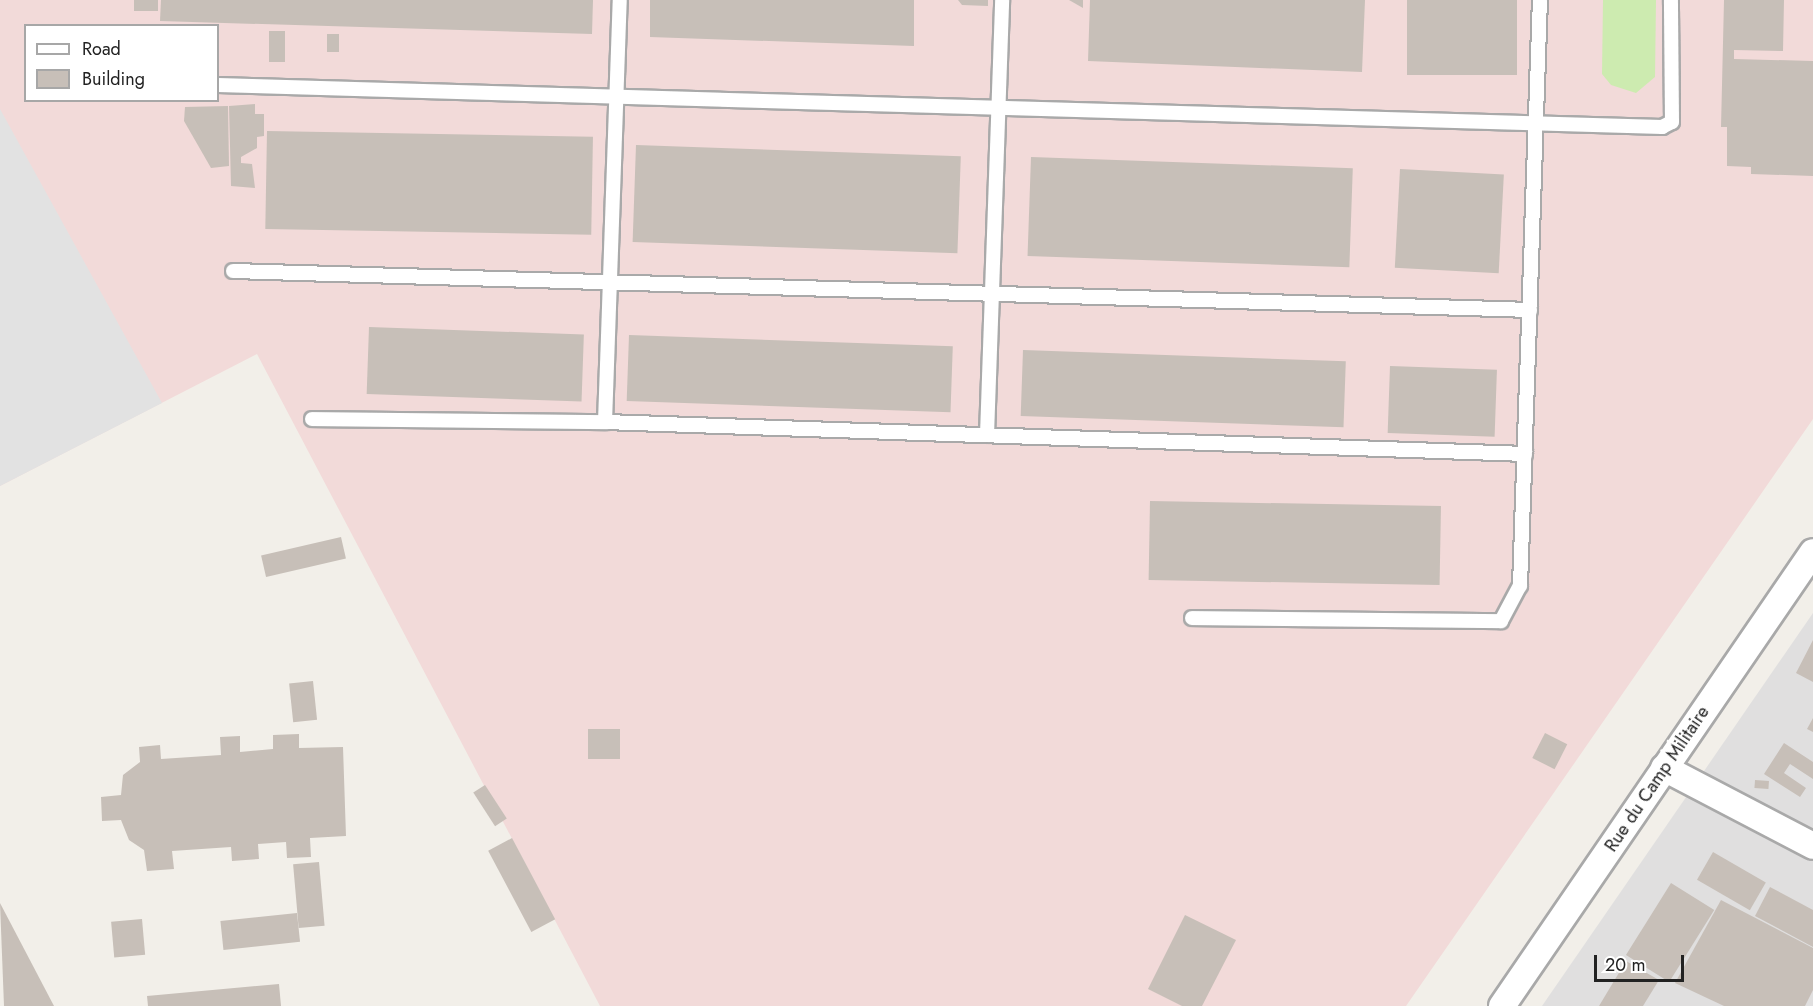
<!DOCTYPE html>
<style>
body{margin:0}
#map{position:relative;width:1813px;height:1006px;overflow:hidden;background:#f2efe9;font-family:Jost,sans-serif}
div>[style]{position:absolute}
.residential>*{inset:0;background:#e0dfdf}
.commercial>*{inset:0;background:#f2dad9}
.grass>*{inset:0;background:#cdebb0}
.parking>*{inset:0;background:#e2e2e2}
.building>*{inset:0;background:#c7bfb8;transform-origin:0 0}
.roads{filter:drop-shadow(2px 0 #a9a9a9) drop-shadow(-2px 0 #a9a9a9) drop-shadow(0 2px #a9a9a9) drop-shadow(0 -2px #a9a9a9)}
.lane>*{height:14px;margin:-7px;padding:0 7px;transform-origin:7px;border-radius:7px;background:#fff}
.street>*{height:26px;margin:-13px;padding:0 13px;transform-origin:13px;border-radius:13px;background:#fff}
span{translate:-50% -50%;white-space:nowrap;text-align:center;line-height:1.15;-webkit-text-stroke:4.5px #fff;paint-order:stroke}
.street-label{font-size:18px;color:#222}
.legend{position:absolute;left:24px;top:24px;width:195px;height:78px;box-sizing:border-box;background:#fff;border:2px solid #a7a7a7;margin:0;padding:8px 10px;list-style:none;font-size:18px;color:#222}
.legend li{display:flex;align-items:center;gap:12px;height:30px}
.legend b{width:30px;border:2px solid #a7a7a7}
.scale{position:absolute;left:1594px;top:955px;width:90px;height:27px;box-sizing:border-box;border:3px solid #222;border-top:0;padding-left:8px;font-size:18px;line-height:21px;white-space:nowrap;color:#222;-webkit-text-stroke:4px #fff;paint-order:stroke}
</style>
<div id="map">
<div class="residential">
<i style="clip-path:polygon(1813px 613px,1813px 1006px,1542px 1006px)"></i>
</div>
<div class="commercial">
<i style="clip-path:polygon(evenodd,0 0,1813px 0,1813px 419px,1406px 1006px,600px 1006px,257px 354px,0 486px,0 0,26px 26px,218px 26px,218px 100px,26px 100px,26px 26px)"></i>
</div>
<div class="grass">
<i style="clip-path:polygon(1603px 0,1656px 0,1655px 77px,1636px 93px,1611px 85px,1602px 74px)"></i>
</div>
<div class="parking">
<i style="clip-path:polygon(0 109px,162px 403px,0 486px)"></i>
</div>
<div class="building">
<i style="left:134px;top:0;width:24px;height:11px"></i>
<i style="clip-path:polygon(161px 0,593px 0,592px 34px,160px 21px)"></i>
<i style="clip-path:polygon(650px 0,914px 0,914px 46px,650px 37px)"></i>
<i style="clip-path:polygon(958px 0,988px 0,988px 6px,962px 5px)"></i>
<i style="clip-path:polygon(1069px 0,1083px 0,1083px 8px)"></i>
<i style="clip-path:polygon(1090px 0,1365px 0,1362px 72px,1088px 61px)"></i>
<i style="left:1407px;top:0;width:110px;height:75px"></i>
<i style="clip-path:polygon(1724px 0,1784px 0,1783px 51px,1734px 50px,1734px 59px,1813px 61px,1813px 176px,1751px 174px,1751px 167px,1727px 166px,1727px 127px,1721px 127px)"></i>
<i style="left:269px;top:31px;width:16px;height:31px"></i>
<i style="left:339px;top:34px;width:18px;height:12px;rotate:90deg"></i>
<i style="clip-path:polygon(255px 104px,255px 114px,264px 114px,264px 136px,257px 137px,257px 148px,241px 157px,241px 163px,252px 164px,255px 188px,231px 186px,229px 106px)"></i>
<i style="clip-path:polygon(228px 106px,229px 166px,211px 168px,184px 121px,185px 107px)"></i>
<i style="left:267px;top:131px;width:326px;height:98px;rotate:1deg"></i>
<i style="left:636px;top:145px;width:325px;height:97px;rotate:2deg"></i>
<i style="left:1031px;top:157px;width:322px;height:99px;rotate:2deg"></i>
<i style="left:1400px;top:169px;width:104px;height:99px;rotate:3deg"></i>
<i style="left:369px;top:327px;width:215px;height:67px;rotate:2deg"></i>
<i style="left:629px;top:335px;width:324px;height:66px;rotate:2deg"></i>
<i style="left:1023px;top:350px;width:323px;height:66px;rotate:2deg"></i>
<i style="left:1390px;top:366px;width:107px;height:67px;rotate:2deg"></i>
<i style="left:1150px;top:501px;width:291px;height:79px;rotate:1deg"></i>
<i style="left:341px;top:537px;width:22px;height:82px;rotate:77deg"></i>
<i style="clip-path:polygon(1813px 640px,1813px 682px,1796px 673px)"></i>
<i style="left:313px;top:681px;width:39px;height:24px;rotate:84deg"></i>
<i style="clip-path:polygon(1813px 718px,1813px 732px,1807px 729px)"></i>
<i style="left:588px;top:729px;width:32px;height:30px"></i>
<i style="left:1545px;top:733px;width:25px;height:28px;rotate:27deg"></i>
<i style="clip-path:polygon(299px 734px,299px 748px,343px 747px,346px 836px,310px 838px,311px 857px,287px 858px,286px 842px,258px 844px,259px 859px,232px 861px,231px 847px,172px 851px,174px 869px,147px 871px,144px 850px,129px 840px,121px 820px,102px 821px,101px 797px,121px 795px,123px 775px,140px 762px,139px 747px,160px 745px,161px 759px,221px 755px,220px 737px,240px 736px,240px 752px,273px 749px,273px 735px)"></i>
<i style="clip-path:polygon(1784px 743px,1813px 762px,1813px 779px,1790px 764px,1784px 773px,1806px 788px,1800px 797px,1764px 774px)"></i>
<i style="left:1755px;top:780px;width:14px;height:8px;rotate:4deg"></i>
<i style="left:485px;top:785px;width:40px;height:14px;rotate:57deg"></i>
<i style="left:512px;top:838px;width:92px;height:27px;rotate:62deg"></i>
<i style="left:1713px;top:852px;width:61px;height:32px;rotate:30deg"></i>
<i style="left:319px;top:862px;width:64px;height:26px;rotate:85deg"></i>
<i style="left:1671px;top:883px;width:51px;height:85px;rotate:32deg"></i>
<i style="clip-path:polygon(1770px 887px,1813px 910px,1813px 947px,1755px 916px)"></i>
<i style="clip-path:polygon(1721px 900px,1813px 948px,1813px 990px,1805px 1006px,1724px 1006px,1675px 983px)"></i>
<i style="clip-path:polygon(0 903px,54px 1006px,4px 1006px)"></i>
<i style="left:297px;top:913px;width:29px;height:77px;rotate:84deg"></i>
<i style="clip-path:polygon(1185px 915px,1236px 940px,1202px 1006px,1182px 1006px,1148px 989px)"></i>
<i style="left:142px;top:919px;width:36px;height:31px;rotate:85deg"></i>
<i style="clip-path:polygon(1626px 961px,1659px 980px,1643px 1006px,1599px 1006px)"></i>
<i style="clip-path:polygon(279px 984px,281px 1006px,148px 1006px,147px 996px)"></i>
</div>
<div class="roads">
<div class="lane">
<i style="left:218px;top:85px;width:1445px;rotate:1.67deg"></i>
<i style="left:1662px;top:127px;width:11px;rotate:-27deg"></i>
<i style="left:1672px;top:122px;width:122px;rotate:-90.5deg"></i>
<i style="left:233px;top:271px;width:1298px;rotate:1.72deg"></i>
<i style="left:312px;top:419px;width:293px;rotate:0.6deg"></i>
<i style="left:605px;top:422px;width:921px;rotate:1.99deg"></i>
<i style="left:605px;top:422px;width:422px;rotate:-88deg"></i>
<i style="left:987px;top:435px;width:435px;rotate:-88deg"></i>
<i style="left:1192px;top:618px;width:309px;rotate:0.6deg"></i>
<i style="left:1501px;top:621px;width:40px;rotate:-62deg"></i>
<i style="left:1520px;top:586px;width:586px;rotate:-88.05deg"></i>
</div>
<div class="street">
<i style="left:1664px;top:768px;width:168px;rotate:27.6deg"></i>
<i style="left:1502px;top:1006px;width:550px;rotate:-55.59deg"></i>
</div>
</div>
<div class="street-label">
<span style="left:1657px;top:779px;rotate:-56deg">Rue du Camp Militaire</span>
</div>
<ul class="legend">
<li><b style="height:8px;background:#fff"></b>Road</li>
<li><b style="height:16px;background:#c7bfb8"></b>Building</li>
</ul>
<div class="scale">20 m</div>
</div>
